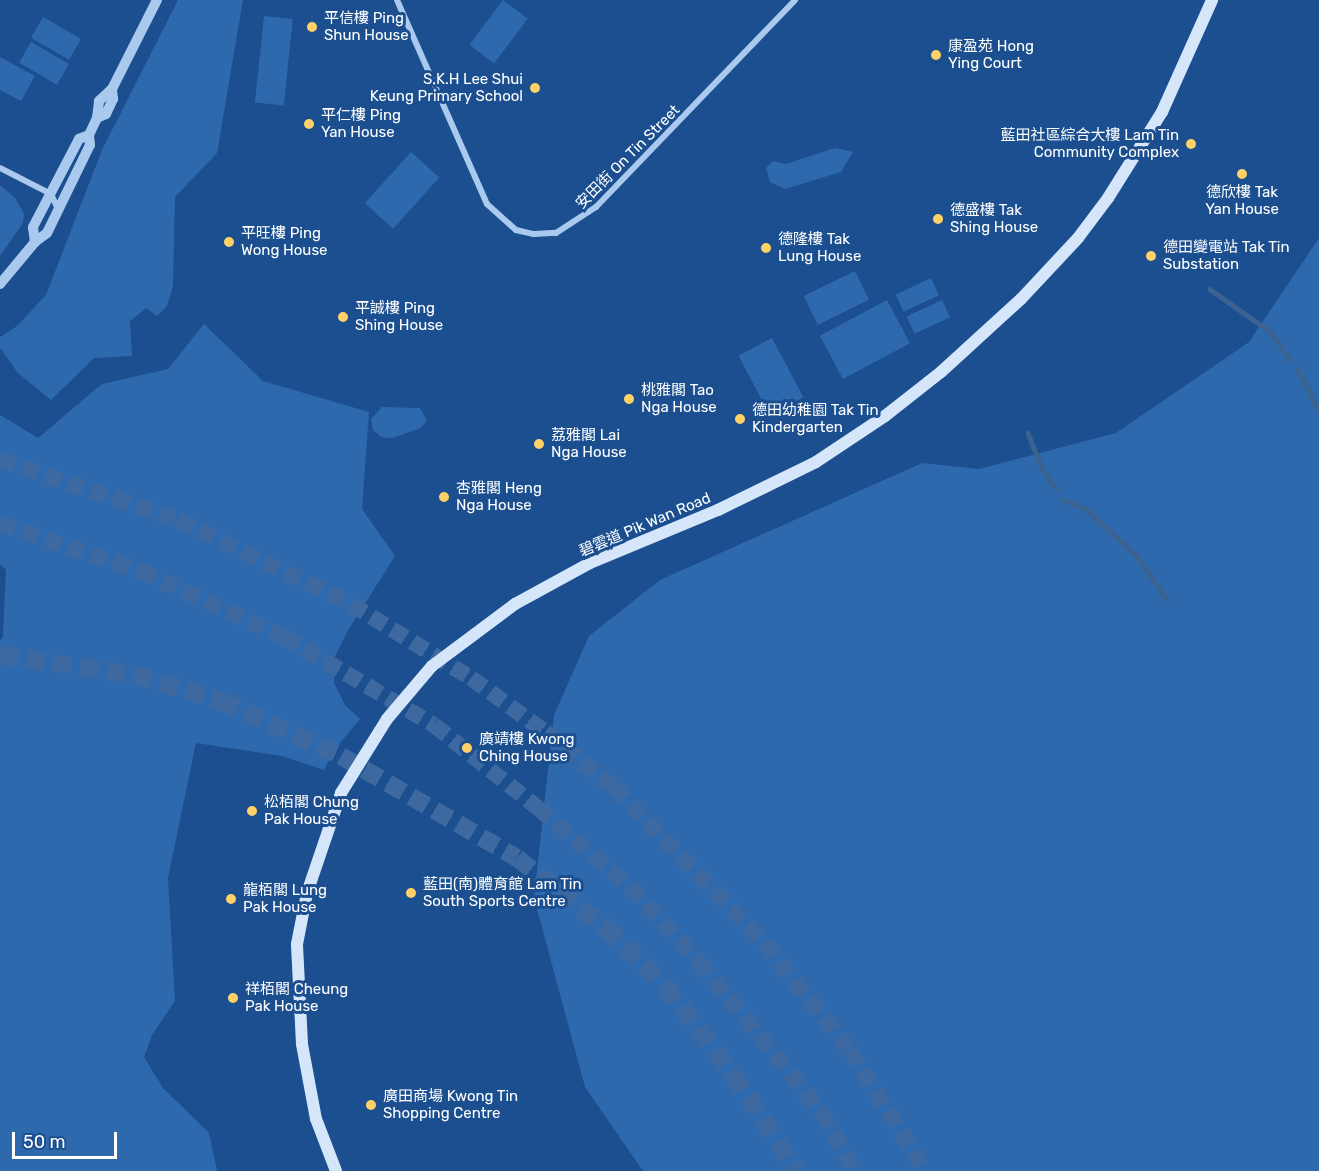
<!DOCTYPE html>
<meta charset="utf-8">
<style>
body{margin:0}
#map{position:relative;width:1319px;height:1171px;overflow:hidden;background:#1b4f8f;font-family:Rubik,"Noto Sans TC",sans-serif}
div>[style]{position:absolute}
.green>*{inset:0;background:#2e69ad;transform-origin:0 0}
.stream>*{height:4.5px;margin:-2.25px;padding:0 2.25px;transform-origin:2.25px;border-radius:2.25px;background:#3c6290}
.trunk-tunnel>*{height:16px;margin-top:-8px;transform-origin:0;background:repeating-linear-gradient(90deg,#3d69a0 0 16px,transparent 0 24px)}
.motorway-tunnel>*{height:18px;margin-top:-9px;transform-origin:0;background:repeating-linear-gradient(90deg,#3d69a0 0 18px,transparent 0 27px)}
.minor>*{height:6px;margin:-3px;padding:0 3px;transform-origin:3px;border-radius:3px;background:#a9c9ee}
.tertiary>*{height:10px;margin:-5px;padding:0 5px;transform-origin:5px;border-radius:5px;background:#a9c9ee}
.secondary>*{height:12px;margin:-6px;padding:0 6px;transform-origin:6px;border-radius:6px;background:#d6e6fa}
.dots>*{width:16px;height:16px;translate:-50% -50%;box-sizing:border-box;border:3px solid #1b4f8f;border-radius:50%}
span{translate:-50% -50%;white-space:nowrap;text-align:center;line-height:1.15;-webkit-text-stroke:6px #1b4f8f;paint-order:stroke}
.poi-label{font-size:15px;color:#fff}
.left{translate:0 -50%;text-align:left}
.right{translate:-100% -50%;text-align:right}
.street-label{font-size:15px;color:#fff}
.scale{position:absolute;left:12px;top:1132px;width:105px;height:27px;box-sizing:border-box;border:3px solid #fff;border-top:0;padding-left:8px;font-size:18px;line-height:21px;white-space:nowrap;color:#fff;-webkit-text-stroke:4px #1b4f8f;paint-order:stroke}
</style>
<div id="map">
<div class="green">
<i style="clip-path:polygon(178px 0,243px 0,217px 153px,175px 197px,173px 286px,167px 306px,157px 316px,146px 308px,130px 321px,132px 356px,94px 358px,51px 400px,18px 373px,0 348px,0 337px,17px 326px,46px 295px,102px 150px)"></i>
<i style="left:503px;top:0;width:31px;height:56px;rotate:37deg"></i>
<i style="left:264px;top:16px;width:29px;height:87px;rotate:6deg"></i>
<i style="left:43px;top:17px;width:44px;height:24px;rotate:30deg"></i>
<i style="left:31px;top:42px;width:44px;height:24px;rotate:30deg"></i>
<i style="clip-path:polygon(0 57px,35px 76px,21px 101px,0 90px)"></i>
<i style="clip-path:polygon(835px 148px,853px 152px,841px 172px,785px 189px,770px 182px,766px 168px,773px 161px,786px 164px)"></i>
<i style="left:411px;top:152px;width:38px;height:69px;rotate:42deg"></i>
<i style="clip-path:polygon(0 185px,15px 198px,24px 214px,23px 223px,0 256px)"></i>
<i style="clip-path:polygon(1319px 238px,1319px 1171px,643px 1171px,585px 1087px,534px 898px,554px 715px,589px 636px,660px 580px,922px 463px,979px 469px,1116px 433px,1249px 342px)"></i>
<i style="left:855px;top:271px;width:32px;height:57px;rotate:64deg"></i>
<i style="left:931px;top:278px;width:19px;height:39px;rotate:65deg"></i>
<i style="left:887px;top:300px;width:49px;height:76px;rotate:62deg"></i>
<i style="left:942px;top:300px;width:19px;height:39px;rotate:65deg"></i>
<i style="clip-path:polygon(204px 324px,263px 381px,369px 412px,362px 509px,395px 556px,347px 632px,334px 659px,334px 683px,345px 705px,360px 719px,334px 750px,324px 770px,282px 756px,196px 743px,168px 878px,175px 1001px,152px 1035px,144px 1057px,163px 1088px,209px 1133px,217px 1171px,0 1171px,0 640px,3px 637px,6px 570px,0 564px,0 415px,38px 438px,102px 384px,168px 369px)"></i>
<i style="left:772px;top:338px;width:67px;height:38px;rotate:62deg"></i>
<i style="clip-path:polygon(382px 407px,420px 408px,427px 420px,421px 428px,392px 438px,381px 437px,373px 430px,371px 419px)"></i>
</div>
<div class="stream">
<i style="left:1210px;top:289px;width:76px;rotate:35.4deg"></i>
<i style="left:1272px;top:333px;width:32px;rotate:56deg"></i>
<i style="left:1297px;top:369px;width:47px;rotate:61.8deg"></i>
<i style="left:1028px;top:433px;width:38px;rotate:68deg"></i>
<i style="left:1042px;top:468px;width:25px;rotate:56deg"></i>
<i style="left:1064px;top:500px;width:25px;rotate:23deg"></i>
<i style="left:1087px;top:510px;width:67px;rotate:42.6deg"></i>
<i style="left:1136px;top:555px;width:54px;rotate:54.8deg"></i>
</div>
<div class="trunk-tunnel">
<i style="left:0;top:460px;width:188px;rotate:18.6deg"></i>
<i style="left:178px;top:520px;width:192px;rotate:25.9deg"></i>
<i style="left:351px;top:604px;width:141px;rotate:31.7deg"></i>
<i style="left:471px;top:678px;width:92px;rotate:36.1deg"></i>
<i style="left:545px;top:732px;width:88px;rotate:38.6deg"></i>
<i style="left:614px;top:787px;width:216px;rotate:46.1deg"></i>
<i style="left:764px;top:943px;width:137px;rotate:51.2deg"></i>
<i style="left:850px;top:1050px;width:142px;rotate:58.2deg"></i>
<i style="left:0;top:524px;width:148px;rotate:18.6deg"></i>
<i style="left:140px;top:571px;width:158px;rotate:24.6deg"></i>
<i style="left:284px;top:637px;width:174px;rotate:30.4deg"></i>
<i style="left:434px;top:725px;width:133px;rotate:38.6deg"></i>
<i style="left:538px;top:808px;width:121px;rotate:40.7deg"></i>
<i style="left:630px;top:887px;width:101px;rotate:47deg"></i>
<i style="left:699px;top:961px;width:194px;rotate:51.1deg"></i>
<i style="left:821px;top:1112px;width:68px;rotate:60deg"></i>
</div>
<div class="motorway-tunnel">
<i style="left:0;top:655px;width:135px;rotate:8.5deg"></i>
<i style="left:134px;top:675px;width:91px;rotate:16.6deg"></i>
<i style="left:221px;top:701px;width:132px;rotate:24.6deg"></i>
<i style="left:341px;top:756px;width:203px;rotate:30.1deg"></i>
<i style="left:517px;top:858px;width:112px;rotate:38.1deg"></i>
<i style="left:605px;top:927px;width:84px;rotate:44.5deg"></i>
<i style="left:665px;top:986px;width:111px;rotate:52.3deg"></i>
<i style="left:733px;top:1074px;width:116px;rotate:57deg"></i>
</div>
<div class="minor">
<i style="left:397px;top:0;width:223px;rotate:66.2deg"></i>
<i style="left:487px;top:204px;width:39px;rotate:42deg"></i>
<i style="left:516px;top:230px;width:18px;rotate:13deg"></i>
<i style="left:534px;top:234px;width:22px;rotate:-3deg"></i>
<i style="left:556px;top:233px;width:48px;rotate:-33deg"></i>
<i style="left:596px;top:207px;width:287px;rotate:-46.1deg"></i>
<i style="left:0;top:168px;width:57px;rotate:27deg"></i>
<i style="left:51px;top:194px;width:17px;rotate:65deg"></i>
</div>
<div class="tertiary">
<i style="left:97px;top:118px;width:10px;rotate:-24deg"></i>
<i style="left:106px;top:114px;width:17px;rotate:-65deg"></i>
<i style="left:113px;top:99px;width:10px;rotate:-96deg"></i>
<i style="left:35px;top:242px;width:15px;rotate:-98deg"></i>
<i style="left:33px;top:227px;width:99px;rotate:-62.4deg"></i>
<i style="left:79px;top:139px;width:11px;rotate:-22deg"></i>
<i style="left:89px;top:135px;width:19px;rotate:-65deg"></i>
<i style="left:97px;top:118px;width:17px;rotate:-83deg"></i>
<i style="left:99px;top:101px;width:18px;rotate:-43deg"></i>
<i style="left:112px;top:89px;width:100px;rotate:-63.2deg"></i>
<i style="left:0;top:284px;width:55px;rotate:-50.2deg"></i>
<i style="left:35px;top:242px;width:15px;rotate:-37deg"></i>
<i style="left:47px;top:233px;width:98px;rotate:-64deg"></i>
<i style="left:90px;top:145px;width:10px;rotate:-96deg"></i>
</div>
<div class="secondary">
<i style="left:336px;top:1171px;width:56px;rotate:-111deg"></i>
<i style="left:316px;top:1119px;width:76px;rotate:-100.6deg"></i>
<i style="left:302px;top:1044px;width:100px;rotate:-92.9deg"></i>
<i style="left:297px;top:944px;width:52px;rotate:-78.9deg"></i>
<i style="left:307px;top:893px;width:106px;rotate:-71.2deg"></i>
<i style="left:341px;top:793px;width:87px;rotate:-58.1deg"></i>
<i style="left:387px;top:719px;width:70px;rotate:-49.7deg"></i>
<i style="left:432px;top:666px;width:104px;rotate:-36.8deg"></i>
<i style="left:515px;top:604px;width:85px;rotate:-28.7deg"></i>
<i style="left:590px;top:563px;width:139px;rotate:-22.5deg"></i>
<i style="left:718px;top:510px;width:109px;rotate:-26.1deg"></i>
<i style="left:816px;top:462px;width:83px;rotate:-33.7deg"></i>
<i style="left:885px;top:416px;width:71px;rotate:-38.2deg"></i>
<i style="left:941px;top:372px;width:108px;rotate:-42.4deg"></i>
<i style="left:1021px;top:299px;width:83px;rotate:-46.9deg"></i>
<i style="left:1078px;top:238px;width:50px;rotate:-53.1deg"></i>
<i style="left:1108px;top:198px;width:102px;rotate:-57.9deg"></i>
<i style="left:1162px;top:112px;width:123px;rotate:-65.9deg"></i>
</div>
<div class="dots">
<i style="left:312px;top:27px;background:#ffd166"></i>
<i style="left:936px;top:55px;background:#ffd166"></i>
<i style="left:535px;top:88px;background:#ffd166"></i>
<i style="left:309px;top:124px;background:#ffd166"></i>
<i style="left:1191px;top:144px;background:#ffd166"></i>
<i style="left:1242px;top:174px;background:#ffd166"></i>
<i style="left:938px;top:219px;background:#ffd166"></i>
<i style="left:229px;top:242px;background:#ffd166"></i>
<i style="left:766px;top:248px;background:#ffd166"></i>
<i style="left:1151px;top:256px;background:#ffd166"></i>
<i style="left:343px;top:317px;background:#ffd166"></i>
<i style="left:629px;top:399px;background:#ffd166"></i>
<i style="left:740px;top:419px;background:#ffd166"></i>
<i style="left:539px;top:444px;background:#ffd166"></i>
<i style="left:444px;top:497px;background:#ffd166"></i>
<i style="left:467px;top:748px;background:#ffd166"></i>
<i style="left:252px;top:811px;background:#ffd166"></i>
<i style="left:411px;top:893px;background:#ffd166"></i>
<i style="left:231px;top:899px;background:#ffd166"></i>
<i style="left:233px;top:998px;background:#ffd166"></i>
<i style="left:371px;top:1105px;background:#ffd166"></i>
</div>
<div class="poi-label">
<span class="left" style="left:324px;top:27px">平信樓 Ping<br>Shun House</span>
<span class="left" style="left:948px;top:55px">康盈苑 Hong<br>Ying Court</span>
<span class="right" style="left:523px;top:88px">S.K.H Lee Shui<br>Keung Primary School</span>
<span class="left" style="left:321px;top:124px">平仁樓 Ping<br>Yan House</span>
<span class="right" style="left:1179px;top:144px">藍田社區綜合大樓 Lam Tin<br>Community Complex</span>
<span style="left:1242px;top:201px">德欣樓 Tak<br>Yan House</span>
<span class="left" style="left:950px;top:219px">德盛樓 Tak<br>Shing House</span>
<span class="left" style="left:241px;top:242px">平旺樓 Ping<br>Wong House</span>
<span class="left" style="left:778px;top:248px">德隆樓 Tak<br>Lung House</span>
<span class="left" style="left:1163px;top:256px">德田變電站 Tak Tin<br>Substation</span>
<span class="left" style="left:355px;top:317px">平誠樓 Ping<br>Shing House</span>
<span class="left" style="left:641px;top:399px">桃雅閣 Tao<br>Nga House</span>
<span class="left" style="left:752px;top:419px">德田幼稚園 Tak Tin<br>Kindergarten</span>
<span class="left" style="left:551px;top:444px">荔雅閣 Lai<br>Nga House</span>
<span class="left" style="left:456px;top:497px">杏雅閣 Heng<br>Nga House</span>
<span class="left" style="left:479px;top:748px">廣靖樓 Kwong<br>Ching House</span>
<span class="left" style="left:264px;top:811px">松栢閣 Chung<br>Pak House</span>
<span class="left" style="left:423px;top:893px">藍田(南)體育館 Lam Tin<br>South Sports Centre</span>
<span class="left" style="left:243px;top:899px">龍栢閣 Lung<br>Pak House</span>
<span class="left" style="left:245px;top:998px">祥栢閣 Cheung<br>Pak House</span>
<span class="left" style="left:383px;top:1105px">廣田商場 Kwong Tin<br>Shopping Centre</span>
</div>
<div class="street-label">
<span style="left:628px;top:157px;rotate:-45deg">安田街 On Tin Street</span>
<span style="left:645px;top:525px;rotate:-23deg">碧雲道 Pik Wan Road</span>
</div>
<div class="scale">50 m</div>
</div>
